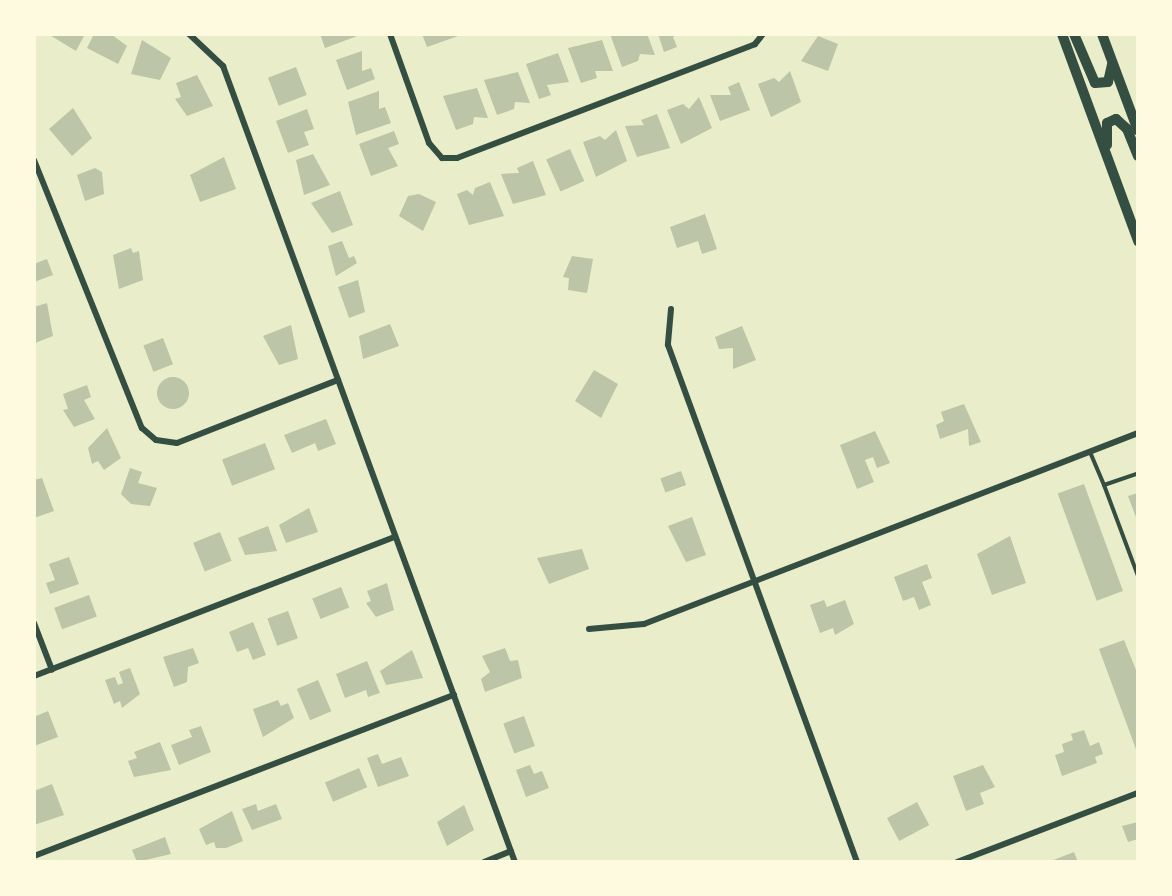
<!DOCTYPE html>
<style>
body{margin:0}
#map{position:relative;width:1172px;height:896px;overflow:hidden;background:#e9edc9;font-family:"Work Sans",sans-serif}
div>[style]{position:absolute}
.building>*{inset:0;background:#bcc5a7;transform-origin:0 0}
.round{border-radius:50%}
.service>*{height:4px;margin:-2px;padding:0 2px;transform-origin:2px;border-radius:2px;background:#344e41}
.minor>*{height:6px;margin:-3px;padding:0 3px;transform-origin:3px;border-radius:3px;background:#344e41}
.secondary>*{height:10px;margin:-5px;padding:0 5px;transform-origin:5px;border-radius:5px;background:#344e41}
span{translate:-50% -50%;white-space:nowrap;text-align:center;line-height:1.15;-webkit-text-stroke:6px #fefae0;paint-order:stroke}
.frame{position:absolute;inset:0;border:36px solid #fefae0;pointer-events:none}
</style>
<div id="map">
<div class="building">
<i style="clip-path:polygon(48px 34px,85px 34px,76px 51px)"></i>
<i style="clip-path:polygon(94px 34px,111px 34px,127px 46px,118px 64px,87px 48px)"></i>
<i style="clip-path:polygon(320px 34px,360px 34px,360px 35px,325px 48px)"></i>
<i style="clip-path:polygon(422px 34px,460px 34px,461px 35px,427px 47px)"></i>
<i style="clip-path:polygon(610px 34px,647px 34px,655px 55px,640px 54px,638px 61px,622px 67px)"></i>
<i style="clip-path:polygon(658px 34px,679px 34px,673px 37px,677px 47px,664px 52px)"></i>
<i style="clip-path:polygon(818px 36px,838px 44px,828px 71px,801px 61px)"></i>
<i style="clip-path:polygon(142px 40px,171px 58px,160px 80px,131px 74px)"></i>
<i style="clip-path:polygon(602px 40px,613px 71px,595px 71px,597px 78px,581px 83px,568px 48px)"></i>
<i style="clip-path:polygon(362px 51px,362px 71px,371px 68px,375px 79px,347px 90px,336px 60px)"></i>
<i style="clip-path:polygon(558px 53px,569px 82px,547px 85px,551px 95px,539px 99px,526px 64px)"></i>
<i style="left:296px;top:67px;width:30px;height:30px;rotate:69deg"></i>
<i style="clip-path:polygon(790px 71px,801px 102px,771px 117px,758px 84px,774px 78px,779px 82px)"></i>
<i style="clip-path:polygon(518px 72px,530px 103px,515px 102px,514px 109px,497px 115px,484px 80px)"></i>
<i style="clip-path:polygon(197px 75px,213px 106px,187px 116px,175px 99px,181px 97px,176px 83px)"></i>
<i style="clip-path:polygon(739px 82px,750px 110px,720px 121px,710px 95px,731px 95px,728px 87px)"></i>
<i style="clip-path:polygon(477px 88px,488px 118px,474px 117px,473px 124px,456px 130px,443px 96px)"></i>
<i style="clip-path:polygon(379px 91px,379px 109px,385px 107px,391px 123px,356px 135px,348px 102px)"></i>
<i style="clip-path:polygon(699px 97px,712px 128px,681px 144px,667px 110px,683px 104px,689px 109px)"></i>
<i style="clip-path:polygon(73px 108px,92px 138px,72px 156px,49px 129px)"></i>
<i style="clip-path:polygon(307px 109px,314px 129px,304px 132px,309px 145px,288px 153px,276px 121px)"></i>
<i style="clip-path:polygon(657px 114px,670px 148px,637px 157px,625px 126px,644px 125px,641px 120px)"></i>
<i style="clip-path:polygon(616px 130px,627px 161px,596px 177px,583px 142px,600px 136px,605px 140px)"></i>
<i style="clip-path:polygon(394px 131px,399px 144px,388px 148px,398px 166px,371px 176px,359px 144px)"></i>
<i style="left:570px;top:149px;width:35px;height:26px;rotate:66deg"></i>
<i style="clip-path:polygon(313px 154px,330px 185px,304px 195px,296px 160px)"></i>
<i style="clip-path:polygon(224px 157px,236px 189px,200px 202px,190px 175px)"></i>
<i style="clip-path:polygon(533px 161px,546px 195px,513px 204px,501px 174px,519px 173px,517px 168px)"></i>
<i style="clip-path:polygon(95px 168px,102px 172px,104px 194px,85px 201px,77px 175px)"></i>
<i style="clip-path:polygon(490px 182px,504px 216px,469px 225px,457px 194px,467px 190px,473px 195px,475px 188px)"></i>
<i style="clip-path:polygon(340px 191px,353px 225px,332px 233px,311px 203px)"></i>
<i style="clip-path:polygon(419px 194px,436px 202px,423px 231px,399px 216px,408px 196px)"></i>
<i style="clip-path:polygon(705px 214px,717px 249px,702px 254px,698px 241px,677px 248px,670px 227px)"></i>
<i style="clip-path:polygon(342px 241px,349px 258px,354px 256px,357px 263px,336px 276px,328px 246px)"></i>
<i style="clip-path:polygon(131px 248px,133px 253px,139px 251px,143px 280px,119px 289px,113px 255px)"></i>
<i style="clip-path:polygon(572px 256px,593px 259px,587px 293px,568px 290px,569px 278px,563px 277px)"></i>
<i style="clip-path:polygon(47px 259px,53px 275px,34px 282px,34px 264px)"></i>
<i style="clip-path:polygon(358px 280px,365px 312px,349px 318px,338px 287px)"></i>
<i style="clip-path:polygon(47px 303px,53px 336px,35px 343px,34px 307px)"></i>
<i style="clip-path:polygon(390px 324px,399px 346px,363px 359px,359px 336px)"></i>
<i style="clip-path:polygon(291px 325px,298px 359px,279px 365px,263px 336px)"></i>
<i style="clip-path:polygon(742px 326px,756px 360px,733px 369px,733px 348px,719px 349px,715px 337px)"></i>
<i style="left:163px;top:338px;width:28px;height:21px;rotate:69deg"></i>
<i style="clip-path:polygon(594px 370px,618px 384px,601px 418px,575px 401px)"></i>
<i class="round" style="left:157px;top:377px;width:32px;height:32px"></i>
<i style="clip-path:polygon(87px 385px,91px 397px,84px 400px,95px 419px,74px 427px,63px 410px,68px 409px,63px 394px)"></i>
<i style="clip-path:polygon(964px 404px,981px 442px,969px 446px,968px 429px,940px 439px,936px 425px,944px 421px,941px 412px)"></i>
<i style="clip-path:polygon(326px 419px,336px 444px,318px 451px,315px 443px,292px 453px,284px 435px)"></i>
<i style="clip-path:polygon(107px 428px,121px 458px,104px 470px,98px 461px,92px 464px,88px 448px)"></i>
<i style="clip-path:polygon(875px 431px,890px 463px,877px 468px,873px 457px,865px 460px,874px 482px,857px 489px,840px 445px)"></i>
<i style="left:265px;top:443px;width:28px;height:46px;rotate:69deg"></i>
<i style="clip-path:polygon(130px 468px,142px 472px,138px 483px,157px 488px,150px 506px,131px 504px,121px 494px)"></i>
<i style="left:681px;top:471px;width:15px;height:22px;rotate:70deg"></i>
<i style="clip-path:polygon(42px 478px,54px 511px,34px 518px,34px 480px)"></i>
<i style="left:1084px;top:484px;width:114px;height:28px;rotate:70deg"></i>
<i style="clip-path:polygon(1138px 493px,1138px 520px,1137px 520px,1128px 496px)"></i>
<i style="clip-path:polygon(309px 508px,318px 532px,286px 543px,279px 525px)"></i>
<i style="clip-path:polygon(692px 517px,706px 555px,686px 562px,668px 526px)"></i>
<i style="clip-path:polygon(268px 526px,277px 551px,245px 555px,238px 538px)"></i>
<i style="left:220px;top:532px;width:31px;height:29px;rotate:68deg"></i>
<i style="clip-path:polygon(1010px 536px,1026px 583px,992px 595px,977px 554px)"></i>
<i style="clip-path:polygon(582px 549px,589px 569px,549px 584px,537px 558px)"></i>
<i style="clip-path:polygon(69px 557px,79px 584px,50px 594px,46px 583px,55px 580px,49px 564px)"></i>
<i style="clip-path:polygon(927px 564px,932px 578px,922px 582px,931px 605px,919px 610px,914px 597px,903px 601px,894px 577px)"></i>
<i style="clip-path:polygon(387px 583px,394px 610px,376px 617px,366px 603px,371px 601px,367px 591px)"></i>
<i style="left:341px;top:587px;width:22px;height:31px;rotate:68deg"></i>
<i style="left:89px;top:595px;width:23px;height:37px;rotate:70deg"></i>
<i style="clip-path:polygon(824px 600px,827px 607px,845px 600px,854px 624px,835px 635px,833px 628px,820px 633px,810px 605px)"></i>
<i style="left:288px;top:611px;width:29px;height:22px;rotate:70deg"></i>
<i style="clip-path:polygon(253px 622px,266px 655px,253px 660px,248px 648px,237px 652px,229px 632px)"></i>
<i style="clip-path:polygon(1124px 640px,1138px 675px,1137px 752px,1099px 649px)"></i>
<i style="clip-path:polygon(193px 648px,199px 663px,188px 667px,187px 682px,174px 687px,163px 657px)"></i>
<i style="clip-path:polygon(505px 648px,510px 661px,518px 660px,522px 678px,485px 692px,481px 679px,490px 672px,482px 656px)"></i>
<i style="clip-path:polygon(412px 650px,423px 678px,386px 685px,380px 671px)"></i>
<i style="clip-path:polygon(367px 661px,380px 693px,368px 697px,366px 690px,345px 698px,336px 674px)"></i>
<i style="clip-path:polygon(130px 668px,140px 694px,122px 708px,120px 701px,114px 704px,105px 680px,115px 677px,118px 685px,123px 683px,119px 672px)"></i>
<i style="left:318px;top:680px;width:34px;height:23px;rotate:67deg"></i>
<i style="clip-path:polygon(278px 700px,281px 706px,288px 703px,294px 718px,263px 737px,253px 709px)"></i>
<i style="clip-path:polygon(48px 711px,58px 737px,34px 746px,34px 717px)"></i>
<i style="left:524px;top:716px;width:32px;height:22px;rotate:70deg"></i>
<i style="clip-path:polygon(201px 726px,211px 752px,179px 765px,171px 745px,192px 737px,189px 730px)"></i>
<i style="clip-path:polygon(1084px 730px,1090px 746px,1099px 742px,1103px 754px,1095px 757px,1097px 763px,1062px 776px,1055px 755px,1064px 752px,1062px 744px,1073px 740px,1071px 734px)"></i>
<i style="clip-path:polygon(160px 742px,171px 770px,134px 777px,128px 761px,137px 758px,134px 752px)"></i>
<i style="clip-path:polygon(378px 754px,382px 764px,401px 757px,409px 776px,378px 787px,367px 758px)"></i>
<i style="clip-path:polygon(530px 765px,534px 774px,542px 771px,549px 788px,526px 797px,516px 770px)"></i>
<i style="clip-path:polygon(983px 765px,995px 787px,980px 793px,984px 804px,966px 811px,953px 776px)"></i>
<i style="left:359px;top:768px;width:21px;height:37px;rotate:67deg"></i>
<i style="clip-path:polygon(52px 784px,64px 815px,34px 825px,34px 791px)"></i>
<i style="left:917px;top:802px;width:26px;height:34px;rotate:62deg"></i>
<i style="clip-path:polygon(256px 804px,258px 811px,276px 804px,282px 819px,252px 830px,242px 809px)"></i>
<i style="clip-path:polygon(464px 805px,474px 830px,447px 846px,437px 822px)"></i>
<i style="clip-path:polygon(232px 811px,243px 841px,226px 848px,216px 848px,214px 842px,206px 845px,199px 829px)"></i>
<i style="clip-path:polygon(1138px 822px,1138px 839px,1128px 842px,1122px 826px)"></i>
<i style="clip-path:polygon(165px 837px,171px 854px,137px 862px,132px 850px)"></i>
<i style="clip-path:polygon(1074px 852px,1078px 862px,1051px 862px,1051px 861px)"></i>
</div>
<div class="service">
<i style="left:942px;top:34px;width:18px"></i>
<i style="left:1090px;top:452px;width:36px;rotate:67deg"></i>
<i style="left:1104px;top:485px;width:36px;rotate:-19deg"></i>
<i style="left:1104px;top:485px;width:97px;rotate:69.5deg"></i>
<i style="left:1138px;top:619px;width:6px;rotate:90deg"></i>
</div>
<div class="minor">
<i style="left:189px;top:34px;width:47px;rotate:43.3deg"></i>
<i style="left:223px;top:66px;width:848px;rotate:69.86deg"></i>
<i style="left:390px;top:34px;width:116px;rotate:70.3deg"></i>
<i style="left:429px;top:143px;width:20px;rotate:49deg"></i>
<i style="left:442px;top:158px;width:15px"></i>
<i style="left:457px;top:158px;width:319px;rotate:-20.9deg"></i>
<i style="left:755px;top:44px;width:13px;rotate:-51deg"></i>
<i style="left:34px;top:160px;width:289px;rotate:68.1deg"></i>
<i style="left:142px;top:428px;width:18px;rotate:41deg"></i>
<i style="left:156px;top:440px;width:21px;rotate:8deg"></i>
<i style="left:177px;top:443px;width:173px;rotate:-21.4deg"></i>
<i style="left:671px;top:309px;width:36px;rotate:95deg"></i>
<i style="left:668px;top:345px;width:550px;rotate:69.92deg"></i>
<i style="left:34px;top:623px;width:50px;rotate:69deg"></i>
<i style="left:589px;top:629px;width:55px;rotate:-5.2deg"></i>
<i style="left:644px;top:624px;width:530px;rotate:-21.14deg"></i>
<i style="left:34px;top:676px;width:387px;rotate:-21.1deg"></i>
<i style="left:34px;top:856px;width:450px;rotate:-21deg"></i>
<i style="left:484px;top:862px;width:29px;rotate:-22deg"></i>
<i style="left:957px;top:862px;width:194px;rotate:-20.9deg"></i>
</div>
<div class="secondary">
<i style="left:1062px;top:34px;width:221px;rotate:69.8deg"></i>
<i style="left:1074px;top:34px;width:53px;rotate:66.8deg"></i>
<i style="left:1095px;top:83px;width:13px;rotate:-4deg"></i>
<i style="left:1108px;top:82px;width:18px;rotate:-77deg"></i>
<i style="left:1102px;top:34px;width:103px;rotate:69.6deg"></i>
<i style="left:1107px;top:145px;width:22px;rotate:-90deg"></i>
<i style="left:1107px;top:123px;width:10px;rotate:-24deg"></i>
<i style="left:1116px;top:119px;width:15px;rotate:42deg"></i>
<i style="left:1127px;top:129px;width:29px;rotate:68deg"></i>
</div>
<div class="frame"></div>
</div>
